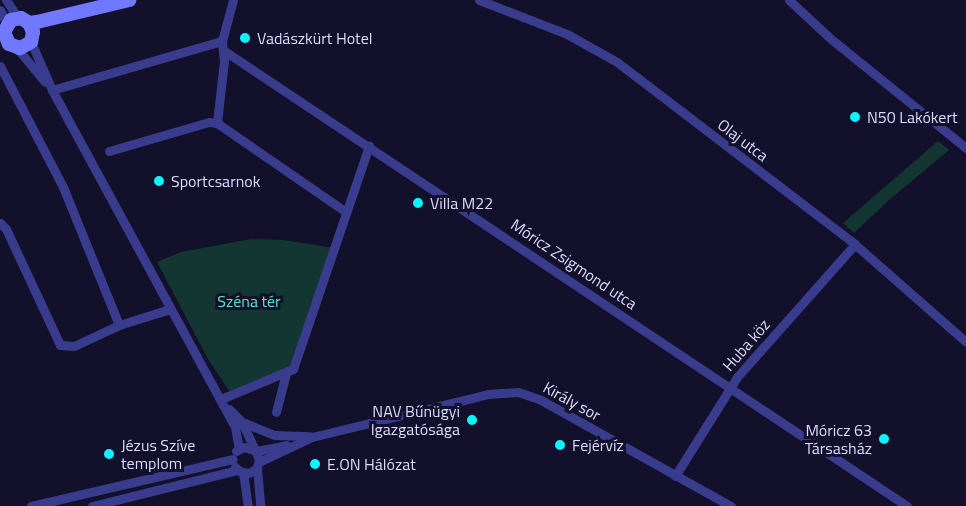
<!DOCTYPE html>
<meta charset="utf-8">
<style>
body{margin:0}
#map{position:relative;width:966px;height:506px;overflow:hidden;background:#13102b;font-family:"Titillium Web",sans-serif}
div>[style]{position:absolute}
.green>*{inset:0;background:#133632}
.street>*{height:9px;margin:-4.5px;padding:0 4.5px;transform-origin:4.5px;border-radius:4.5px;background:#393b8c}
.secondary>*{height:14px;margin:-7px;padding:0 7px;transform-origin:7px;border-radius:7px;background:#7177ff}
.dots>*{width:16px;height:16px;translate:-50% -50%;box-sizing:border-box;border:3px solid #13102b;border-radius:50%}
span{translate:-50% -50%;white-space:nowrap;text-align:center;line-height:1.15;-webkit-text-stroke:6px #13102b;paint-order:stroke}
.poi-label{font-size:16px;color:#dcdaff}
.left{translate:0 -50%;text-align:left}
.right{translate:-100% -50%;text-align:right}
.street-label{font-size:16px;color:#dcdaff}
.park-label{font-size:16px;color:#60e5bc}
</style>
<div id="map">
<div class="green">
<i style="clip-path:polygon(938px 141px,949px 150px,889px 200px,854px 233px,843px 223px)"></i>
<i style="clip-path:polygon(251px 239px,284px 240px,334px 248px,293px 363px,287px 369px,230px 392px,208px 359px,157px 262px,181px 252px)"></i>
</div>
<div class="street">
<i style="left:6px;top:0;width:22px;rotate:56deg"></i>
<i style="left:479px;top:0;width:94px;rotate:21.1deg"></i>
<i style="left:567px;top:34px;width:57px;rotate:29.2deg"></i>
<i style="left:617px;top:62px;width:293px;rotate:37.4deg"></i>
<i style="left:850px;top:240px;width:154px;rotate:41.3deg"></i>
<i style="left:789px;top:0;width:57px;rotate:42.9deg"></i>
<i style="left:831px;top:39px;width:174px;rotate:38.9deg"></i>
<i style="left:0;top:10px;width:17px;rotate:65deg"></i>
<i style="left:31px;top:42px;width:52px;rotate:66.4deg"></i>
<i style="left:52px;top:90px;width:383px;rotate:61.5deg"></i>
<i style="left:235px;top:427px;width:22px;rotate:80deg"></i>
<i style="left:16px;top:47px;width:45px;rotate:50.4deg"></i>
<i style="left:223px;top:50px;width:822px;rotate:33.69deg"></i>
<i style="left:0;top:66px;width:136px;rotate:62.5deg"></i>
<i style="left:63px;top:187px;width:149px;rotate:67.9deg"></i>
<i style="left:52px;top:90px;width:177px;rotate:-16.1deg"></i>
<i style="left:217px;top:123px;width:62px;rotate:-83.6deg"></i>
<i style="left:224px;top:61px;width:20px;rotate:-96deg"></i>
<i style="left:222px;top:41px;width:42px;rotate:-75deg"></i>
<i style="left:109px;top:151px;width:104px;rotate:-16.2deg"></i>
<i style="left:209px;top:122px;width:8px;rotate:7deg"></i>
<i style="left:217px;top:123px;width:157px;rotate:34.6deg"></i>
<i style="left:0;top:223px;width:8px;rotate:45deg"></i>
<i style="left:6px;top:229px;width:128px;rotate:65deg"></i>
<i style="left:60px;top:345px;width:14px;rotate:4deg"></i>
<i style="left:74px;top:346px;width:50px;rotate:-25deg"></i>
<i style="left:119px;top:325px;width:53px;rotate:-17.4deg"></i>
<i style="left:221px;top:399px;width:78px;rotate:-22.6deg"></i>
<i style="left:293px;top:369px;width:236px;rotate:-71.2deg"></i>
<i style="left:229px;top:409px;width:18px;rotate:45deg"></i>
<i style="left:242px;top:422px;width:41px;rotate:65.3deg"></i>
<i style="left:259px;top:459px;width:9px;rotate:103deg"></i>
<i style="left:257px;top:468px;width:9px;rotate:148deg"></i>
<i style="left:249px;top:473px;width:8px;rotate:-173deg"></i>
<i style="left:241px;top:472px;width:8px;rotate:-140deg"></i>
<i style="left:276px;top:412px;width:40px;rotate:-75.6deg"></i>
<i style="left:242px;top:422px;width:35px;rotate:22deg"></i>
<i style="left:275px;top:435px;width:35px;rotate:2deg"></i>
<i style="left:236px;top:451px;width:9px;rotate:-27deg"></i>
<i style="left:244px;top:447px;width:13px;rotate:18deg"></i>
<i style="left:256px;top:451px;width:31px;rotate:-11deg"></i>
<i style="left:259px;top:462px;width:59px;rotate:-25.3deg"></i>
<i style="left:312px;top:437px;width:181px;rotate:-13.7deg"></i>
<i style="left:488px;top:394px;width:30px;rotate:-4deg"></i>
<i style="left:518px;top:392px;width:24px;rotate:19deg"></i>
<i style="left:541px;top:400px;width:218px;rotate:29.2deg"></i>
<i style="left:257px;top:468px;width:38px;rotate:85deg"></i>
<i style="left:243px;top:472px;width:34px;rotate:82deg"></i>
<i style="left:675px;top:476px;width:117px;rotate:-57.9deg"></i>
<i style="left:737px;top:377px;width:178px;rotate:-48.4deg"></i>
<i style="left:31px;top:506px;width:207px;rotate:-13.1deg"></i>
<i style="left:92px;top:506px;width:150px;rotate:-13.9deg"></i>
</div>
<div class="secondary">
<i style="left:29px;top:23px;width:10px;rotate:66deg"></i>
<i style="left:33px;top:32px;width:10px;rotate:101deg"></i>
<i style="left:31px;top:42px;width:13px;rotate:151deg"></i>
<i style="left:20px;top:48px;width:12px;rotate:-160deg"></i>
<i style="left:9px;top:44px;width:13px;rotate:-113deg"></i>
<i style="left:4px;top:32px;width:14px;rotate:-60deg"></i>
<i style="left:11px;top:20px;width:10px;rotate:-11deg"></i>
<i style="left:21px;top:18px;width:9px;rotate:32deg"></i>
<i style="left:29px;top:23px;width:8px;rotate:-7deg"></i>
<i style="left:37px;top:22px;width:95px;rotate:-13.4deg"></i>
</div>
<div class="dots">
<i style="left:245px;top:38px;background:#06f6ff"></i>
<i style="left:855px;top:117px;background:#06f6ff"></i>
<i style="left:159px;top:181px;background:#06f6ff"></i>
<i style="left:418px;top:203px;background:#06f6ff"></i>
<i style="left:472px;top:420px;background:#06f6ff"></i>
<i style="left:884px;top:439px;background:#06f6ff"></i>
<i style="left:560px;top:445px;background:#06f6ff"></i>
<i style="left:109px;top:454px;background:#06f6ff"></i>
<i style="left:315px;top:464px;background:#06f6ff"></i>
</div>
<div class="poi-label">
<span class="left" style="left:257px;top:38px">Vadászkürt Hotel</span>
<span class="left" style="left:867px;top:117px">N50 Lakókert</span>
<span class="left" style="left:171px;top:181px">Sportcsarnok</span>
<span class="left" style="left:430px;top:203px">Villa M22</span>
<span class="right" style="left:460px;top:420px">NAV Bűnügyi<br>Igazgatósága</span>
<span class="right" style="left:872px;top:439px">Móricz 63<br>Társasház</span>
<span class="left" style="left:121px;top:454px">Jézus Szíve<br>templom</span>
<span class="left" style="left:572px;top:445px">Fejérvíz</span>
<span class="left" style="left:327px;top:464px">E.ON Hálózat</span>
</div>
<div class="street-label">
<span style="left:743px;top:140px;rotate:37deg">Olaj utca</span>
<span style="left:574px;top:264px;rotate:34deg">Móricz Zsigmond utca</span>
<span style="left:746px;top:345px;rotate:-49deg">Huba köz</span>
<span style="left:572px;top:401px;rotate:29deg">Király sor</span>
</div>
<div class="park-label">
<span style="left:249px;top:301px">Széna tér</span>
</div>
</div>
